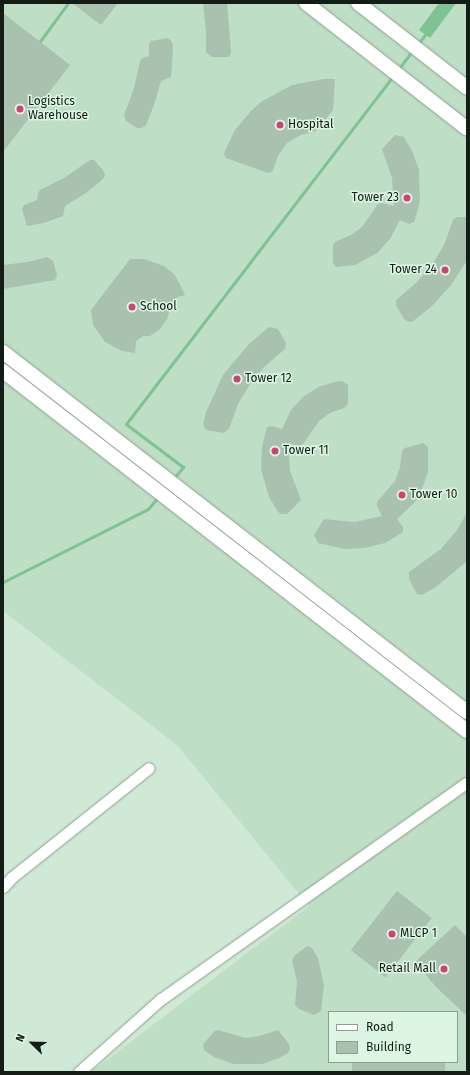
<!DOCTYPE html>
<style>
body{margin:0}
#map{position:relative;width:470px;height:1075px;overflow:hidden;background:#d0e9d6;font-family:"Fira Sans",sans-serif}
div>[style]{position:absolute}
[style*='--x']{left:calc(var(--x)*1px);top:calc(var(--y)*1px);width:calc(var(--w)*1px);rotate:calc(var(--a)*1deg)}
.built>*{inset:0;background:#bedec6}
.water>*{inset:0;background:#7fc394}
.stream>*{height:3px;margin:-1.5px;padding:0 1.5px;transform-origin:1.5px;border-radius:1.5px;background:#7fc394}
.building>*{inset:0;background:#a9c1af;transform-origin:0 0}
.roads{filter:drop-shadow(0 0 1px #8ba291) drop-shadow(0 0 1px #8ba291)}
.minor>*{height:11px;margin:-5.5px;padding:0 5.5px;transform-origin:5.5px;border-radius:5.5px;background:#fff}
.tertiary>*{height:14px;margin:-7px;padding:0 7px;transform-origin:7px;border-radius:7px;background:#fff}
.dots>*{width:11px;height:11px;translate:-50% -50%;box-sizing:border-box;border:2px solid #ddf6e3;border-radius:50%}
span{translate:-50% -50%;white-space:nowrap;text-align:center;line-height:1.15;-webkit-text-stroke:3px #ddf6e3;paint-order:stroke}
.poi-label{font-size:12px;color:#131c15}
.left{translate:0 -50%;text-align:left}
.right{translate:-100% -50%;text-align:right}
.frame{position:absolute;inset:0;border:4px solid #131c15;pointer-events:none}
.legend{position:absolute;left:328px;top:1011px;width:130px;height:52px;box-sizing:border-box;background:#ddf6e3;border:1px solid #8c9f91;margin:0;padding:5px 7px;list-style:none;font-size:12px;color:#131c15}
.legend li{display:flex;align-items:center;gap:8px;height:20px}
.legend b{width:20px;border:1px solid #8c9f91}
.north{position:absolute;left:12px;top:1023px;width:40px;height:40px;-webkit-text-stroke:3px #ddf6e3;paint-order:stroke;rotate:293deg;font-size:11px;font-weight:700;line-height:16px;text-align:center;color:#131c15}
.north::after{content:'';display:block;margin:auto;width:14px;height:18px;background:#131c15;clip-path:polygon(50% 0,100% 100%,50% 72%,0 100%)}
</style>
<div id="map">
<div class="built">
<div style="clip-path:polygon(evenodd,3px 3px,467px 3px,467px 1072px,91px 1072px,309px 906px,177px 745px,3px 611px,3px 3px,329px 1012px,457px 1012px,457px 1062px,329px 1062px,329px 1012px)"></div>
</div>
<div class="water">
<div style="clip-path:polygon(439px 3px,456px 3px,430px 38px,419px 30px)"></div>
</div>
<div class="stream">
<div style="--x:38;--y:44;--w:51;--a:-53.8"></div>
<div style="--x:418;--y:44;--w:15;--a:-53"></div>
<div style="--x:397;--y:71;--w:26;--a:-53"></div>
<div style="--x:173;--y:479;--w:16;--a:-50"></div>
<div style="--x:183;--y:467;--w:71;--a:-143"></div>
<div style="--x:126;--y:424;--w:437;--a:-52.5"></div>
<div style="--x:3;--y:582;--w:162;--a:-26.7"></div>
<div style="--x:148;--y:509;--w:16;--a:-50"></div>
</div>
<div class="building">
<div style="clip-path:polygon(72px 3px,118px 3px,101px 25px)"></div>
<div style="clip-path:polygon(203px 3px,227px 3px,230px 38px,231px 54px,228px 57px,212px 57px,206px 52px,206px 32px)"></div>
<div style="clip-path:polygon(3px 13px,70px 65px,3px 152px)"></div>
<div style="clip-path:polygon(168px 38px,172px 42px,173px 49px,171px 77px,161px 81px,154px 105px,146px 125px,142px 128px,137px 128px,126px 121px,124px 115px,134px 88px,140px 61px,142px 58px,149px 56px,149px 44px,151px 41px)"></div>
<div style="clip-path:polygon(324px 79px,335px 79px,333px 110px,316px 131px,301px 135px,287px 143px,278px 156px,272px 172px,268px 173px,226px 158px,224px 153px,235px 130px,251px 111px,261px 102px,292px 85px)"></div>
<div style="clip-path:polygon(395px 135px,404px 137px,413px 153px,419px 170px,420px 202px,414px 222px,409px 224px,400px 220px,390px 239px,377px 253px,355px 265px,336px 267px,333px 263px,333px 245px,335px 242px,351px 235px,362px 227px,378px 204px,382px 203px,394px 206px,392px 178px,382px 149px)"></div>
<div style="clip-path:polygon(90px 160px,94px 160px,103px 170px,105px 175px,103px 179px,86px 193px,65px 206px,63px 216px,44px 223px,27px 226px,22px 209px,24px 205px,37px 200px,38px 193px,40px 190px,64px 178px)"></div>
<div style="clip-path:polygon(457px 217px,467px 217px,466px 262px,451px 285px,433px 305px,412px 322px,407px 321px,404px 319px,396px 305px,396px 300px,417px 282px,432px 265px,444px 245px,453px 220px)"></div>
<div style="clip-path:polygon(47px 257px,53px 261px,57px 275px,55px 280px,3px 289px,3px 265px,28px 262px)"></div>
<div style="clip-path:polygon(130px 259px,144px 259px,164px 266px,175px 275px,185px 295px,178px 297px,172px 302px,167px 319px,160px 329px,150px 336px,143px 336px,136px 341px,135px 353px,122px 351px,105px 342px,93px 325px,91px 310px)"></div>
<div style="clip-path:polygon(269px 327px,278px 329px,286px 343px,285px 349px,265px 366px,250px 384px,238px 404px,229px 429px,223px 433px,206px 430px,203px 425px,206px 412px,223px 375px,249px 344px)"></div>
<div style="clip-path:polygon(334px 382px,342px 381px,348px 385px,348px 404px,344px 408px,330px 413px,319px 421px,303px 444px,299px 446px,288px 443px,290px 471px,301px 500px,287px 514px,281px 514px,278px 512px,269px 497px,261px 469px,262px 447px,267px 427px,272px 426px,282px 429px,291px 410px,304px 396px,319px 387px)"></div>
<div style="clip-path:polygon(423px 443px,428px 447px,428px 472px,419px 497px,413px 504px,397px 519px,403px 527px,403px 532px,385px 543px,364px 548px,345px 549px,318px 543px,314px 535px,324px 519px,355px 522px,382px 516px,377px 506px,377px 502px,395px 481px,400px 467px,402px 451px,405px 448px)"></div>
<div style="clip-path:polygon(467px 513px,467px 561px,436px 587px,422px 595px,417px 594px,409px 579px,409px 572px,441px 549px,457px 530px)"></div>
<div style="left:397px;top:891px;width:44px;height:75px;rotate:38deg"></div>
<div style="clip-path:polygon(455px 925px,467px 937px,467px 1016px,436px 987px,415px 962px)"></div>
<div style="clip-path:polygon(307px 946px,312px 948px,318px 958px,324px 985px,321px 1011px,314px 1015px,299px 1009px,295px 1005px,297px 981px,292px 961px,294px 956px)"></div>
<div style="clip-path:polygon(218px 1030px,245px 1038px,259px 1036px,278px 1030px,289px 1044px,290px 1049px,288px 1053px,279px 1058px,262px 1064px,233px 1064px,214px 1057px,204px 1050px,203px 1044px,215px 1031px)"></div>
<div style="left:352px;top:1062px;width:93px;height:16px"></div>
</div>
<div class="roads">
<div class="minor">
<div style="--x:3;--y:887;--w:12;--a:-48"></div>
<div style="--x:11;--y:878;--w:176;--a:-38.6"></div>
<div style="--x:79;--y:1072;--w:110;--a:-41.7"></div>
<div style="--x:161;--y:999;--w:375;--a:-35.3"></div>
</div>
<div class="tertiary">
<div style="--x:306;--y:3;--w:204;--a:38"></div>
<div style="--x:358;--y:3;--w:138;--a:37.9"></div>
<div style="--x:3;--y:352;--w:587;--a:37.81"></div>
<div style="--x:3;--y:371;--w:587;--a:37.81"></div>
</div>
</div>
<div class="dots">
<div style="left:20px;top:109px;background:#cf4273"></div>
<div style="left:280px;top:125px;background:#cf4273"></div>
<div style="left:407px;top:198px;background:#cf4273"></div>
<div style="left:445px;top:270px;background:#cf4273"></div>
<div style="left:132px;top:307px;background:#cf4273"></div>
<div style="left:237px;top:379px;background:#cf4273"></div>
<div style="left:275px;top:451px;background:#cf4273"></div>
<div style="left:402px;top:495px;background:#cf4273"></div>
<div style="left:392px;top:934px;background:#cf4273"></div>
<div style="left:444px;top:969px;background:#cf4273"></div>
</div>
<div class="poi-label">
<span class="left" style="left:28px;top:109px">Logistics<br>Warehouse</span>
<span class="left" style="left:288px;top:125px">Hospital</span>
<span class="right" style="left:399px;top:198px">Tower 23</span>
<span class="right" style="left:437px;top:270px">Tower 24</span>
<span class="left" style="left:140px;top:307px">School</span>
<span class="left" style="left:245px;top:379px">Tower 12</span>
<span class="left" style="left:283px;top:451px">Tower 11</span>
<span class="left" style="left:410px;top:495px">Tower 10</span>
<span class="left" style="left:400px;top:934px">MLCP 1</span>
<span class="right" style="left:436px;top:969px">Retail Mall</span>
</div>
<div class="frame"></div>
<ul class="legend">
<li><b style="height:5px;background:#fff"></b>Road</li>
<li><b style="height:11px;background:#a9c1af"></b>Building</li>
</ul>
<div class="north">N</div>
</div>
